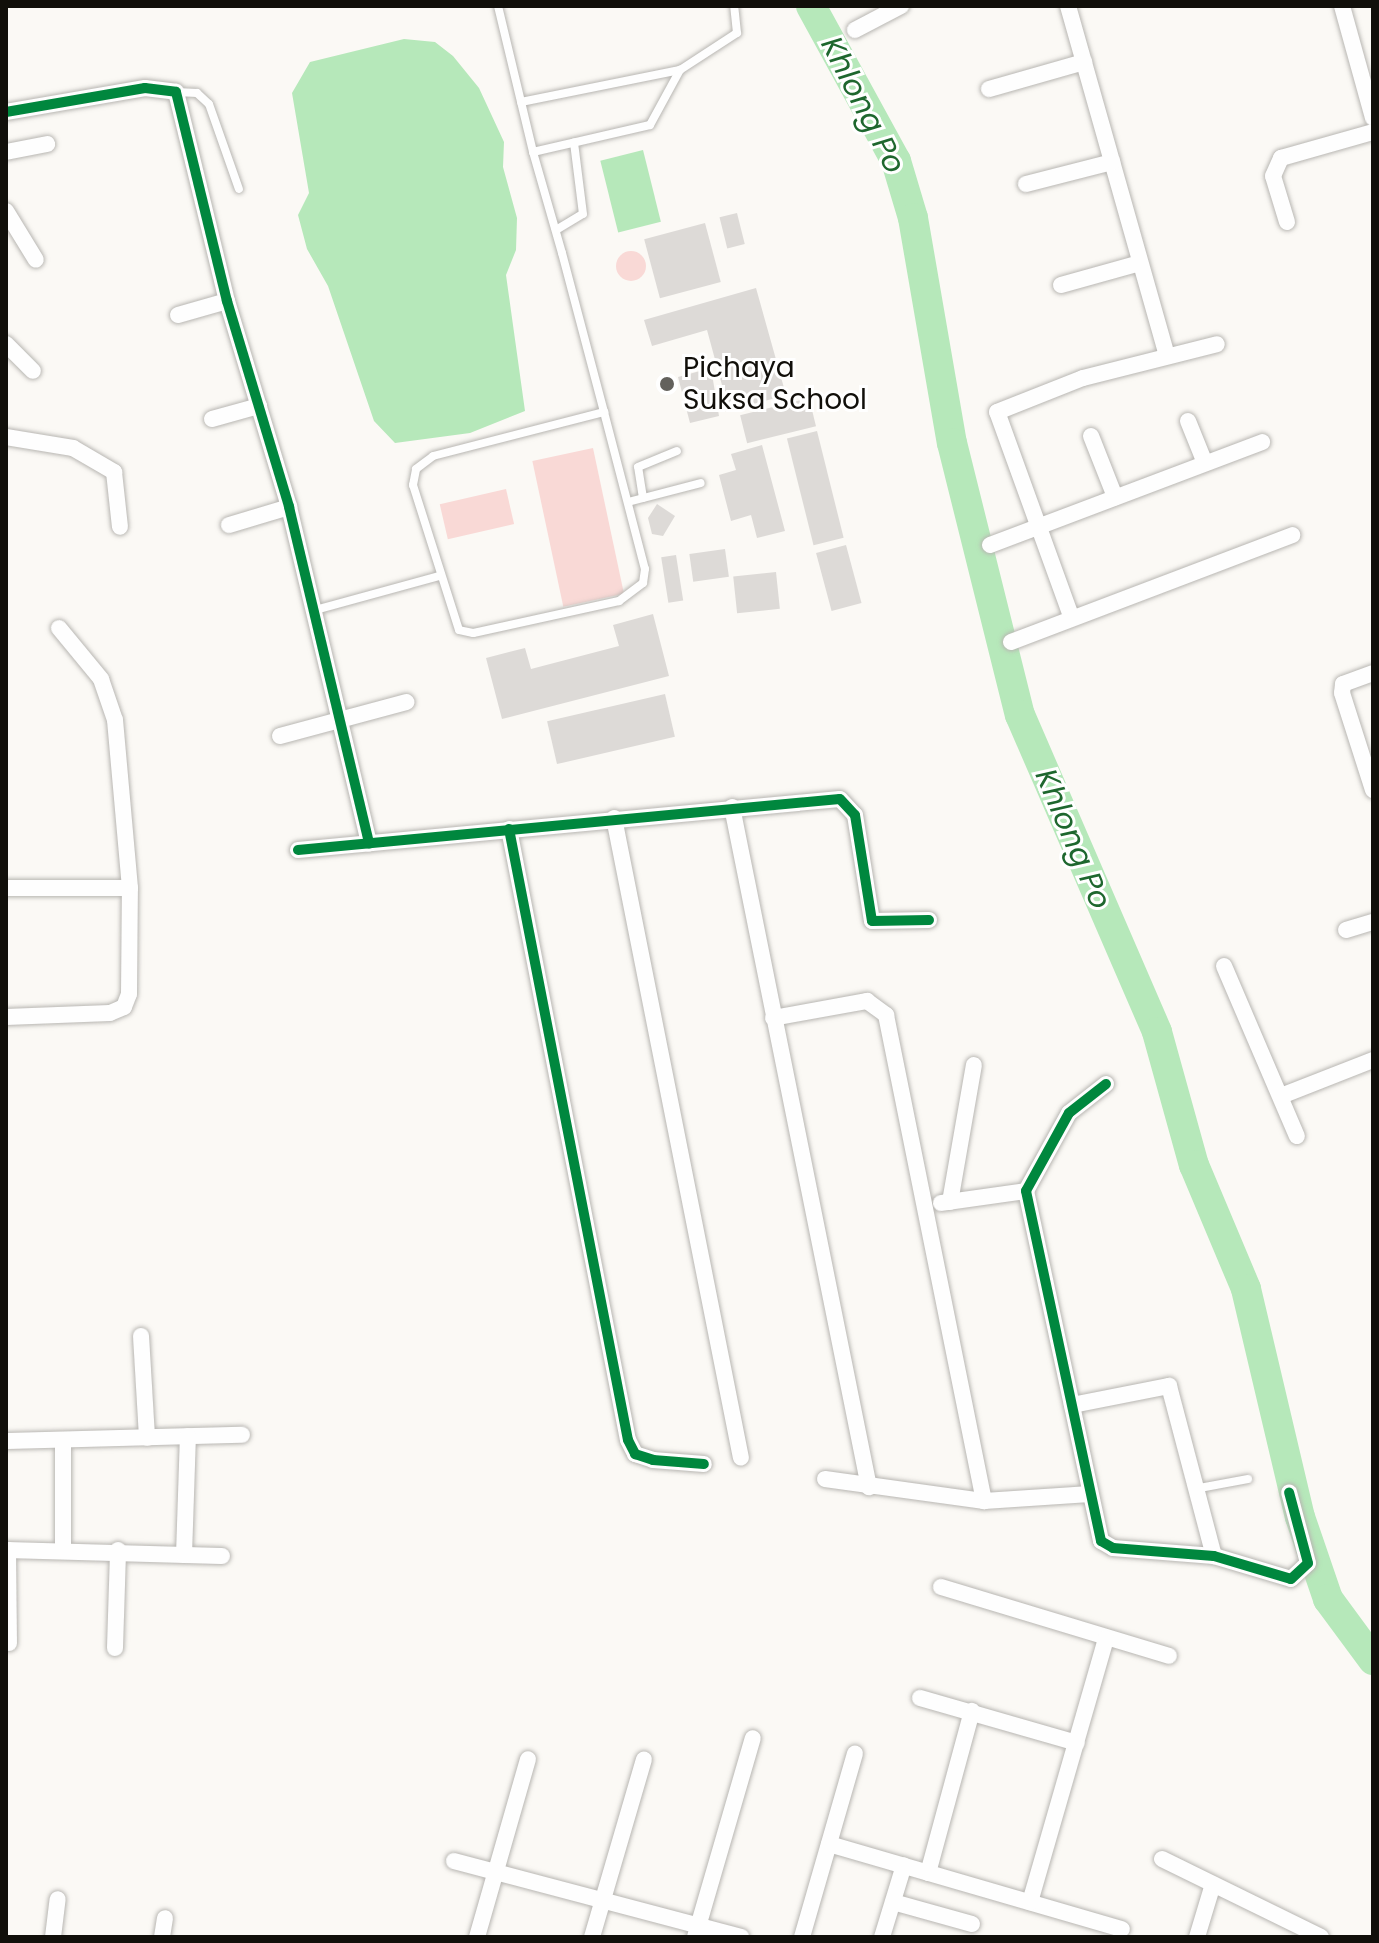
<!DOCTYPE html>
<style>
body{margin:0}
#map{position:relative;width:1379px;height:1943px;overflow:hidden;background:#fbf9f5;font-family:Poppins,sans-serif}
div>[style]{position:absolute}
[style*='--x']{left:calc(var(--x)*1px);top:calc(var(--y)*1px);width:calc(var(--w)*1px);rotate:calc(var(--a)*1deg)}
.green>*{inset:0;background:#f9d9d6;transform-origin:0 0}
.round{border-radius:50%}
.water>*{inset:0;background:#b6e8ba;transform-origin:0 0}
.river>*{height:30px;margin:-15px;padding:0 15px;transform-origin:15px;border-radius:15px;background:#b6e8ba}
.building>*{inset:0;background:#dddad7;transform-origin:0 0}
.roads{filter:drop-shadow(0 0 2px #b8b6b2) drop-shadow(0 0 2px #b8b6b2)}
.service>*{height:8px;margin:-4px;padding:0 4px;transform-origin:4px;border-radius:4px;background:#fefefe}
.minor>*{height:16px;margin:-8px;padding:0 8px;transform-origin:8px;border-radius:8px;background:#fefefe}
.cycleway>*{height:10px;margin:-5px;padding:0 5px;transform-origin:5px;border-radius:5px;background:#00873e}
.dots>*{width:22px;height:22px;translate:-50% -50%;box-sizing:border-box;border:4px solid #fff;border-radius:50%}
span{translate:-50% -50%;white-space:nowrap;text-align:center;line-height:1.15;-webkit-text-stroke:6px #fff;paint-order:stroke}
.poi-label{font-size:28px;color:#110f0a}
.left{translate:0 -50%;text-align:left}
.water-label{font-size:30px;color:#1e672e;font-style:italic}
.frame{position:absolute;inset:0;border:8px solid #110f0a;pointer-events:none}
</style>
<div id="map">
<div class="green">
<div class="round" style="left:616px;top:251px;width:30px;height:30px"></div>
<div style="left:593px;top:448px;width:149px;height:62px;rotate:78deg"></div>
<div style="left:506px;top:489px;width:36px;height:68px;rotate:77deg"></div>
</div>
<div class="water">
<div style="clip-path:polygon(404px 39px,435px 42px,453px 56px,479px 88px,504px 142px,503px 167px,517px 218px,516px 250px,506px 275px,525px 411px,470px 433px,395px 443px,374px 421px,328px 286px,307px 249px,298px 215px,309px 193px,292px 93px,310px 62px)"></div>
<div style="left:643px;top:150px;width:74px;height:44px;rotate:76deg"></div>
</div>
<div class="river">
<div style="--x:811;--y:6;--w:177;--a:61.3"></div>
<div style="--x:896;--y:161;--w:59;--a:73.4"></div>
<div style="--x:913;--y:218;--w:228;--a:80.2"></div>
<div style="--x:952;--y:443;--w:280;--a:76"></div>
<div style="--x:1020;--y:715;--w:345;--a:66.6"></div>
<div style="--x:1157;--y:1032;--w:138;--a:74.5"></div>
<div style="--x:1194;--y:1165;--w:134;--a:67.2"></div>
<div style="--x:1246;--y:1289;--w:234;--a:76.7"></div>
<div style="--x:1300;--y:1517;--w:87;--a:71.1"></div>
<div style="--x:1328;--y:1599;--w:76;--a:53.6"></div>
</div>
<div class="building">
<div style="left:737px;top:213px;width:32px;height:18px;rotate:76deg"></div>
<div style="left:705px;top:223px;width:61px;height:63px;rotate:75deg"></div>
<div style="clip-path:polygon(756px 288px,786px 395px,729px 411px,707px 330px,652px 346px,644px 320px)"></div>
<div style="clip-path:polygon(711px 368px,719px 416px,690px 423px,678px 377px)"></div>
<div style="left:809px;top:398px;width:29px;height:71px;rotate:76deg"></div>
<div style="left:817px;top:431px;width:110px;height:31px;rotate:76deg"></div>
<div style="clip-path:polygon(762px 445px,785px 531px,757px 538px,751px 515px,731px 521px,719px 475px,736px 470px,731px 454px)"></div>
<div style="clip-path:polygon(657px 504px,675px 516px,663px 536px,652px 534px,648px 518px)"></div>
<div style="left:846px;top:545px;width:60px;height:31px;rotate:75deg"></div>
<div style="left:725px;top:549px;width:28px;height:36px;rotate:82deg"></div>
<div style="left:676px;top:555px;width:46px;height:15px;rotate:81deg"></div>
<div style="left:776px;top:572px;width:37px;height:43px;rotate:84deg"></div>
<div style="clip-path:polygon(653px 614px,669px 676px,502px 719px,486px 658px,525px 648px,531px 669px,619px 646px,613px 625px)"></div>
<div style="left:665px;top:694px;width:44px;height:121px;rotate:77deg"></div>
</div>
<div class="roads">
<div class="service">
<div style="--x:498;--y:6;--w:150;--a:76.5"></div>
<div style="--x:533;--y:152;--w:105;--a:74"></div>
<div style="--x:562;--y:253;--w:164;--a:75.2"></div>
<div style="--x:604;--y:412;--w:162;--a:75.4"></div>
<div style="--x:645;--y:569;--w:14;--a:98"></div>
<div style="--x:643;--y:583;--w:30;--a:143"></div>
<div style="--x:619;--y:601;--w:149;--a:167.6"></div>
<div style="--x:473;--y:633;--w:14;--a:-168"></div>
<div style="--x:459;--y:630;--w:152;--a:-107.6"></div>
<div style="--x:413;--y:485;--w:16;--a:-79"></div>
<div style="--x:416;--y:469;--w:21;--a:-37"></div>
<div style="--x:433;--y:456;--w:177;--a:-14.4"></div>
<div style="--x:177;--y:92;--w:20;--a:3"></div>
<div style="--x:197;--y:93;--w:16;--a:43"></div>
<div style="--x:209;--y:104;--w:90;--a:70.6"></div>
<div style="--x:521;--y:102;--w:162;--a:-11.4"></div>
<div style="--x:533;--y:152;--w:120;--a:-13"></div>
<div style="--x:650;--y:125;--w:63;--a:-61.4"></div>
<div style="--x:680;--y:70;--w:68;--a:-33"></div>
<div style="--x:737;--y:33;--w:27;--a:-96"></div>
<div style="--x:556;--y:230;--w:31;--a:-31"></div>
<div style="--x:583;--y:214;--w:72;--a:-97.2"></div>
<div style="--x:643;--y:498;--w:31;--a:-99"></div>
<div style="--x:638;--y:467;--w:42;--a:-22.3"></div>
<div style="--x:628;--y:502;--w:75;--a:-14.6"></div>
<div style="--x:315;--y:610;--w:129;--a:-15.3"></div>
<div style="--x:1194;--y:1489;--w:55;--a:-10.5"></div>
</div>
<div class="minor">
<div style="--x:1068;--y:6;--w:363;--a:74.2"></div>
<div style="--x:1342;--y:6;--w:116;--a:74.5"></div>
<div style="--x:855;--y:30;--w:52;--a:-27.6"></div>
<div style="--x:989;--y:89;--w:99;--a:-15.9"></div>
<div style="--x:6;--y:112;--w:141;--a:-9.8"></div>
<div style="--x:145;--y:88;--w:31;--a:7"></div>
<div style="--x:176;--y:92;--w:215;--a:76.3"></div>
<div style="--x:227;--y:301;--w:215;--a:73.2"></div>
<div style="--x:289;--y:507;--w:346;--a:76.6"></div>
<div style="--x:6;--y:152;--w:42;--a:-11"></div>
<div style="--x:1026;--y:184;--w:89;--a:-14.3"></div>
<div style="--x:6;--y:211;--w:57;--a:58.5"></div>
<div style="--x:1287;--y:222;--w:48;--a:-106.9"></div>
<div style="--x:1273;--y:176;--w:20;--a:-66"></div>
<div style="--x:1281;--y:158;--w:96;--a:-15.8"></div>
<div style="--x:1061;--y:285;--w:82;--a:-15.6"></div>
<div style="--x:178;--y:315;--w:51;--a:-15.9"></div>
<div style="--x:6;--y:344;--w:38;--a:45"></div>
<div style="--x:212;--y:419;--w:49;--a:-15.5"></div>
<div style="--x:1188;--y:421;--w:45;--a:68"></div>
<div style="--x:1091;--y:436;--w:66;--a:68.5"></div>
<div style="--x:6;--y:437;--w:68;--a:9.3"></div>
<div style="--x:73;--y:448;--w:48;--a:30.3"></div>
<div style="--x:114;--y:472;--w:55;--a:83.8"></div>
<div style="--x:229;--y:525;--w:63;--a:-16.7"></div>
<div style="--x:990;--y:545;--w:291;--a:-20.7"></div>
<div style="--x:1071;--y:616;--w:217;--a:-109.9"></div>
<div style="--x:997;--y:412;--w:92;--a:-21.6"></div>
<div style="--x:1083;--y:378;--w:138;--a:-14.2"></div>
<div style="--x:1011;--y:642;--w:301;--a:-20.8"></div>
<div style="--x:1373;--y:673;--w:32;--a:160"></div>
<div style="--x:1343;--y:684;--w:9;--a:96"></div>
<div style="--x:1342;--y:693;--w:102;--a:72.3"></div>
<div style="--x:280;--y:736;--w:131;--a:-15"></div>
<div style="--x:732;--y:807;--w:694;--a:78.61"></div>
<div style="--x:614;--y:818;--w:652;--a:78.78"></div>
<div style="--x:509;--y:829;--w:622;--a:78.98"></div>
<div style="--x:628;--y:1440;--w:16;--a:63"></div>
<div style="--x:635;--y:1454;--w:19;--a:18"></div>
<div style="--x:653;--y:1460;--w:51;--a:4.5"></div>
<div style="--x:298;--y:850;--w:544;--a:-5.38"></div>
<div style="--x:840;--y:799;--w:22;--a:47"></div>
<div style="--x:855;--y:815;--w:107;--a:80.9"></div>
<div style="--x:872;--y:921;--w:57;--a:-1"></div>
<div style="--x:6;--y:888;--w:124;--a:0"></div>
<div style="--x:1346;--y:930;--w:28;--a:-17"></div>
<div style="--x:1224;--y:966;--w:185;--a:66.8"></div>
<div style="--x:6;--y:1017;--w:104;--a:-2.2"></div>
<div style="--x:110;--y:1013;--w:15;--a:-23"></div>
<div style="--x:124;--y:1007;--w:14;--a:-69"></div>
<div style="--x:129;--y:994;--w:106;--a:-89.5"></div>
<div style="--x:130;--y:888;--w:169;--a:-95.1"></div>
<div style="--x:115;--y:720;--w:43;--a:-108.9"></div>
<div style="--x:101;--y:679;--w:66;--a:-129.5"></div>
<div style="--x:773;--y:1018;--w:96;--a:-10.3"></div>
<div style="--x:867;--y:1001;--w:24;--a:36"></div>
<div style="--x:886;--y:1015;--w:496;--a:78.6"></div>
<div style="--x:1106;--y:1084;--w:47;--a:141.9"></div>
<div style="--x:1069;--y:1113;--w:89;--a:118.9"></div>
<div style="--x:1026;--y:1191;--w:358;--a:77.9"></div>
<div style="--x:1101;--y:1541;--w:14;--a:30"></div>
<div style="--x:1113;--y:1548;--w:101;--a:4.5"></div>
<div style="--x:1214;--y:1556;--w:80;--a:16.6"></div>
<div style="--x:1291;--y:1579;--w:23;--a:-43"></div>
<div style="--x:1308;--y:1563;--w:73;--a:-105"></div>
<div style="--x:1281;--y:1096;--w:99;--a:-21.4"></div>
<div style="--x:950;--y:1202;--w:139;--a:-80.1"></div>
<div style="--x:941;--y:1203;--w:86;--a:-8"></div>
<div style="--x:141;--y:1336;--w:102;--a:86.6"></div>
<div style="--x:1072;--y:1405;--w:99;--a:-11.1"></div>
<div style="--x:1169;--y:1386;--w:176;--a:75.2"></div>
<div style="--x:6;--y:1441;--w:236;--a:-1.5"></div>
<div style="--x:825;--y:1479;--w:161;--a:7.9"></div>
<div style="--x:984;--y:1501;--w:106;--a:-3.8"></div>
<div style="--x:6;--y:1550;--w:216;--a:1.6"></div>
<div style="--x:8;--y:1550;--w:93;--a:89.4"></div>
<div style="--x:63;--y:1550;--w:110;--a:-90"></div>
<div style="--x:184;--y:1555;--w:119;--a:-88.1"></div>
<div style="--x:941;--y:1587;--w:238;--a:16.8"></div>
<div style="--x:115;--y:1648;--w:98;--a:-88.2"></div>
<div style="--x:920;--y:1698;--w:163;--a:16"></div>
<div style="--x:829;--y:1844;--w:305;--a:16.2"></div>
<div style="--x:1162;--y:1859;--w:177;--a:26.1"></div>
<div style="--x:454;--y:1861;--w:297;--a:14.8"></div>
<div style="--x:928;--y:1873;--w:168;--a:-74.8"></div>
<div style="--x:893;--y:1902;--w:82;--a:15.6"></div>
<div style="--x:1030;--y:1902;--w:274;--a:-73.9"></div>
<div style="--x:53;--y:1937;--w:38;--a:-83"></div>
<div style="--x:162;--y:1937;--w:19;--a:-81"></div>
<div style="--x:477;--y:1937;--w:185;--a:-74"></div>
<div style="--x:592;--y:1937;--w:185;--a:-73.7"></div>
<div style="--x:695;--y:1937;--w:207;--a:-73.8"></div>
<div style="--x:802;--y:1937;--w:191;--a:-73.9"></div>
<div style="--x:882;--y:1937;--w:75;--a:-73"></div>
<div style="--x:1197;--y:1937;--w:55;--a:-73.2"></div>
</div>
</div>
<div class="cycleway">
<div style="--x:6;--y:112;--w:141;--a:-9.8"></div>
<div style="--x:145;--y:88;--w:31;--a:7"></div>
<div style="--x:176;--y:92;--w:215;--a:76.3"></div>
<div style="--x:227;--y:301;--w:215;--a:73.2"></div>
<div style="--x:289;--y:507;--w:346;--a:76.6"></div>
<div style="--x:509;--y:829;--w:622;--a:78.98"></div>
<div style="--x:628;--y:1440;--w:16;--a:63"></div>
<div style="--x:635;--y:1454;--w:19;--a:18"></div>
<div style="--x:653;--y:1460;--w:51;--a:4.5"></div>
<div style="--x:298;--y:850;--w:544;--a:-5.38"></div>
<div style="--x:840;--y:799;--w:22;--a:47"></div>
<div style="--x:855;--y:815;--w:107;--a:80.9"></div>
<div style="--x:872;--y:921;--w:57;--a:-1"></div>
<div style="--x:1106;--y:1084;--w:47;--a:141.9"></div>
<div style="--x:1069;--y:1113;--w:89;--a:118.9"></div>
<div style="--x:1026;--y:1191;--w:358;--a:77.9"></div>
<div style="--x:1101;--y:1541;--w:14;--a:30"></div>
<div style="--x:1113;--y:1548;--w:101;--a:4.5"></div>
<div style="--x:1214;--y:1556;--w:80;--a:16.6"></div>
<div style="--x:1291;--y:1579;--w:23;--a:-43"></div>
<div style="--x:1308;--y:1563;--w:73;--a:-105"></div>
</div>
<div class="dots">
<div style="left:667px;top:384px;background:#63615c"></div>
</div>
<div class="poi-label">
<span class="left" style="left:683px;top:384px">Pichaya<br>Suksa School</span>
</div>
<div class="water-label">
<span style="left:863px;top:105px;rotate:63deg">Khlong Po</span>
<span style="left:1073px;top:839px;rotate:67deg">Khlong Po</span>
</div>
<div class="frame"></div>
</div>
